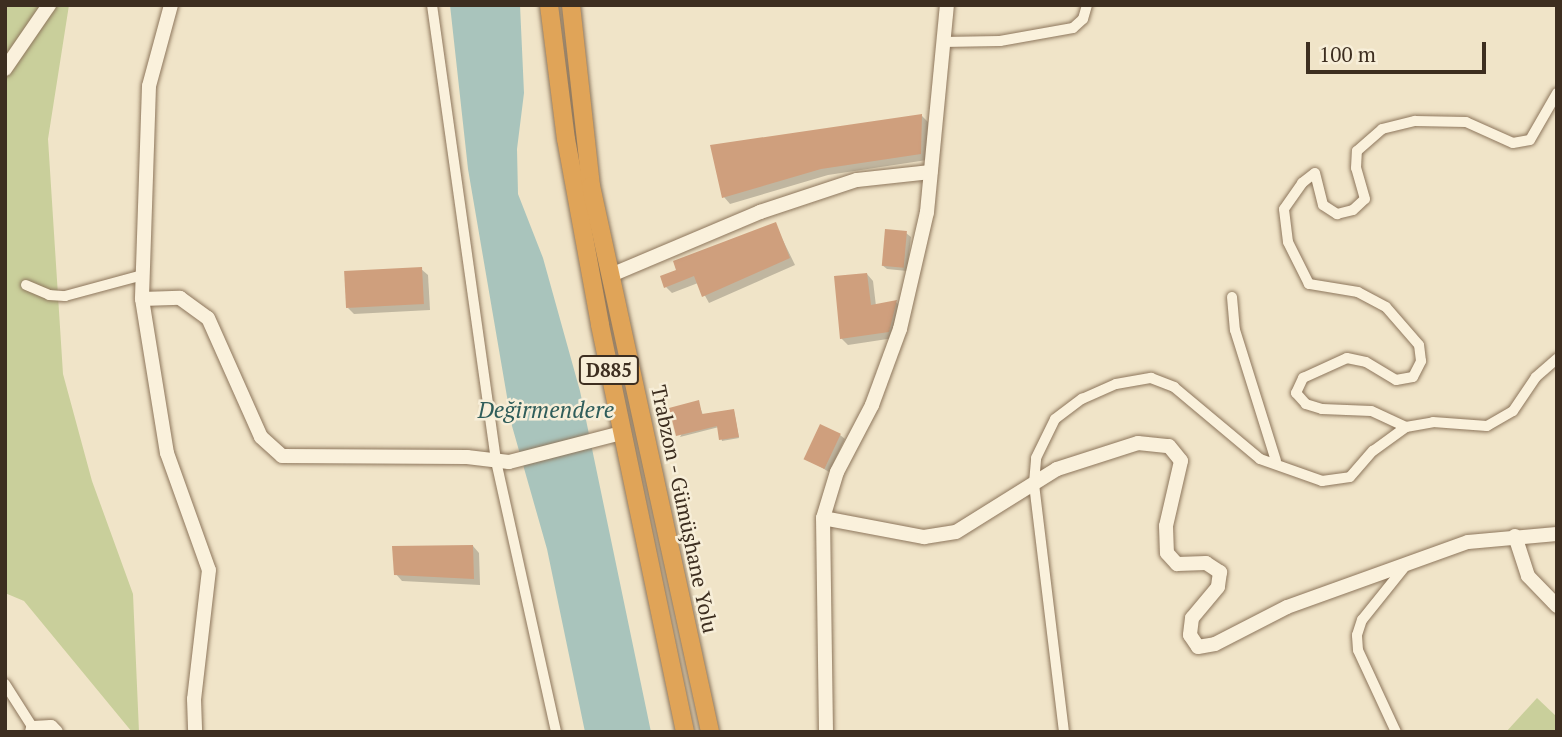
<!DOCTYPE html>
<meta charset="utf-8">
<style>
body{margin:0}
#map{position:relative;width:1562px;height:737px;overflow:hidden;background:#f0e4c8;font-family:"PT Serif",serif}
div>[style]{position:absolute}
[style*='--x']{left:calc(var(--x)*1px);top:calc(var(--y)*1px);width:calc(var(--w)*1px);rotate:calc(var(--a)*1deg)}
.green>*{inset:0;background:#c9cf9b}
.water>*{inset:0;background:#a9c4bc}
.shadow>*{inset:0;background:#0003}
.building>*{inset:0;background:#cf9f7d;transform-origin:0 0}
.roads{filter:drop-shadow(0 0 2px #8d765c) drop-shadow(0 0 2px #8d765c)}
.street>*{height:10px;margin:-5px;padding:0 5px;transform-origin:5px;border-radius:5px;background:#faf1dc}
.secondary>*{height:14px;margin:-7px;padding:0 7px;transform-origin:7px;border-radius:7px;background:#faf1dc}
.highway>*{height:18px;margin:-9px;padding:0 9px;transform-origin:9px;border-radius:9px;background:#e0a458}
span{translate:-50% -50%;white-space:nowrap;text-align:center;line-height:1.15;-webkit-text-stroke:5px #f7eed8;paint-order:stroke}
.shield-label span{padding:2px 5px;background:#f7eed8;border:2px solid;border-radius:5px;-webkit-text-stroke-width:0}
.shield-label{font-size:19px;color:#3d2e20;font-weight:700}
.street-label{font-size:21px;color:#3d2e20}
.water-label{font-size:23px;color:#2f5d5a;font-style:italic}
.frame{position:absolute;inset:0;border:7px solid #3d2e20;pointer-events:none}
.scale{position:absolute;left:1306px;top:42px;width:180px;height:32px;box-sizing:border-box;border:4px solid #3d2e20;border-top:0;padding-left:9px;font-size:21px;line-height:24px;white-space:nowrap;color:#3d2e20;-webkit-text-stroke:5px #f7eed8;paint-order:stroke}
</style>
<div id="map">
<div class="green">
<div style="clip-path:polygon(5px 5px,69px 5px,48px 139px,63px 374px,92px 481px,133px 594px,139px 732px,132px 732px,24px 601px,5px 593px)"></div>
<div style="clip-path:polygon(1537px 698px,1557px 717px,1557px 732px,1506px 732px)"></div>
</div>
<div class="water">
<div style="clip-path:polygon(450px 5px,520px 5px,524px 93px,517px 149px,518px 194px,543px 258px,580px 391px,651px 732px,585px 732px,547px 549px,512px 426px,468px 169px)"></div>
</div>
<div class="shadow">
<div style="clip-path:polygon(922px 116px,928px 122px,927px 160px,828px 175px,730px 204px,724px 197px)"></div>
<div style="clip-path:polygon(775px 224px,795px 265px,709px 303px,698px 283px,672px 293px,666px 287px)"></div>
<div style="clip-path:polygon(906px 233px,911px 237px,907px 271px,887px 269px,882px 265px)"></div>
<div style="clip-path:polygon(421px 269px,428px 275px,430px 310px,354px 314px,348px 308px)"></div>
<div style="clip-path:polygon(867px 274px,873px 281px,876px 306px,896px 302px,902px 308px,894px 338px,848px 345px,841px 338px)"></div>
<div style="clip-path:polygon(698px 402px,703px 415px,734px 411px,739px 438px,722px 441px,719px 427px,680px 437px)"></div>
<div style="clip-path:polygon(840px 435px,845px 439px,829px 472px,806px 458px)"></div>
<div style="clip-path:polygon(473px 546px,479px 553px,480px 585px,402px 581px,396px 574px)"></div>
</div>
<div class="building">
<div style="clip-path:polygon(922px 114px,921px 154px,821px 169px,722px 198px,710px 145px)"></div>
<div style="clip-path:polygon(776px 222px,790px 258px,702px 297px,694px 276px,664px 288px,660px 276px,676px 270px,673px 261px)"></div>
<div style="left:885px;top:229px;width:22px;height:37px;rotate:5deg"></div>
<div style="left:422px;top:267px;width:37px;height:78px;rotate:87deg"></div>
<div style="clip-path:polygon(867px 273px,871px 305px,897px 300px,889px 332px,840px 339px,834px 276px)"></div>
<div style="clip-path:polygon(699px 400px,702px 414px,734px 409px,739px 437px,719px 440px,717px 426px,676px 436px,669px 408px)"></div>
<div style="left:820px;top:424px;width:23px;height:39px;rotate:25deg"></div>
<div style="clip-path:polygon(473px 545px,474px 579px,394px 575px,392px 546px)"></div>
</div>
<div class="roads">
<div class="street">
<div style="--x:432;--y:5;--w:460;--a:82"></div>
<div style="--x:496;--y:461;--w:278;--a:77.5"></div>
<div style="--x:943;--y:42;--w:57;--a:-1"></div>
<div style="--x:1000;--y:41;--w:74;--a:-10.1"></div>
<div style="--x:1073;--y:28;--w:13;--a:-42"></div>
<div style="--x:1083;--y:19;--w:15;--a:-74"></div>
<div style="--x:26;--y:285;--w:25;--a:23"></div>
<div style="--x:49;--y:295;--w:16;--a:4"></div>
<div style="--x:65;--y:296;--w:81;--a:-15.1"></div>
<div style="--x:1232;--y:297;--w:33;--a:85"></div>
<div style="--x:1235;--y:330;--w:137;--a:72.6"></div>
<div style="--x:1406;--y:427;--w:38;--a:-155"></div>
<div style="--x:1371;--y:411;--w:49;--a:-177.7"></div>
<div style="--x:1322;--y:409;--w:17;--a:-163"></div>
<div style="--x:1306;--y:404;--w:15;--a:-132"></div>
<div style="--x:1296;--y:393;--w:17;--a:-65"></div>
<div style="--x:1303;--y:378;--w:48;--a:-24.4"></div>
<div style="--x:1347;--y:358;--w:19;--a:12"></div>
<div style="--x:1366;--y:362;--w:35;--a:31"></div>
<div style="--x:1396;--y:380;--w:17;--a:-10"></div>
<div style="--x:1413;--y:377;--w:18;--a:-63"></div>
<div style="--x:1421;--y:361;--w:16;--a:-97"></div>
<div style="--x:1419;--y:345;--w:50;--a:-131"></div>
<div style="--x:1386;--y:307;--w:32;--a:-152"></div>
<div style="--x:1358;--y:292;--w:50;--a:-170.7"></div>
<div style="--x:1309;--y:284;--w:47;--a:-116.6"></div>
<div style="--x:1288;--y:242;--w:33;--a:-97"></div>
<div style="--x:1284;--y:209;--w:32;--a:-55"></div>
<div style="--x:1302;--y:183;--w:16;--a:-38"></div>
<div style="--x:1315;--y:173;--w:33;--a:76"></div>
<div style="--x:1323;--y:205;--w:17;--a:33"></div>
<div style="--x:1337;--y:214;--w:16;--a:-14"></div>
<div style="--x:1353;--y:210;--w:16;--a:-43"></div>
<div style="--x:1365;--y:199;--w:32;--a:-106"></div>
<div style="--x:1356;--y:168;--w:17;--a:-87"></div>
<div style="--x:1357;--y:151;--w:33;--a:-41"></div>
<div style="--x:1382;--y:129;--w:34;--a:-14"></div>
<div style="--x:1415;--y:121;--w:51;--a:1.1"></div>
<div style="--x:1466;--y:122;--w:51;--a:24.1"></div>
<div style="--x:1513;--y:143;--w:17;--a:-10"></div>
<div style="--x:1530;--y:140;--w:54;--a:-60.1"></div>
<div style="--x:5;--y:684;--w:52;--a:57.5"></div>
<div style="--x:1064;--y:732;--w:251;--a:-96.9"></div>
<div style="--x:1034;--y:483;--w:25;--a:-85"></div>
<div style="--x:1036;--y:458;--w:43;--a:-64"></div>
<div style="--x:1055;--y:419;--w:34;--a:-37"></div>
<div style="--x:1082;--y:399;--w:37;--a:-24"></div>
<div style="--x:1116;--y:384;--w:36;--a:-10"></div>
<div style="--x:1151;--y:378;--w:25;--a:21"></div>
<div style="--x:1174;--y:387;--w:112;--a:39.9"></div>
<div style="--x:1260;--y:459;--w:66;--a:19.5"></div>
<div style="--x:1322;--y:481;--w:28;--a:-8"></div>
<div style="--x:1350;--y:477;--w:35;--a:-49"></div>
<div style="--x:1373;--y:451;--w:41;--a:-36"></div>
<div style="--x:1406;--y:427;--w:27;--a:-10"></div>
<div style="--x:1433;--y:422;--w:54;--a:4.2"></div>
<div style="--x:1487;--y:426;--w:30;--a:-30"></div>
<div style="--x:1513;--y:411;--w:41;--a:-55.9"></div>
<div style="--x:1536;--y:377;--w:28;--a:-41"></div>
<div style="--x:1396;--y:732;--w:90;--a:-114.9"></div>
<div style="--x:1358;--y:650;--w:15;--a:-94"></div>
<div style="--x:1357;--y:635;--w:16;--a:-72"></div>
<div style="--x:1362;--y:620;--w:72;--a:-51.2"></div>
</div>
<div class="secondary">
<div style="--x:171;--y:5;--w:84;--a:105.2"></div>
<div style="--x:149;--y:86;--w:213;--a:91.9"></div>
<div style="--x:142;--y:299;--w:156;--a:80.8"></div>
<div style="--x:167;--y:453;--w:124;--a:70.3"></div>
<div style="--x:209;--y:570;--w:130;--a:96.6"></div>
<div style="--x:194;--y:699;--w:33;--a:88"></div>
<div style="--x:5;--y:69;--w:78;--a:-55.5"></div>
<div style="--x:611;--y:275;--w:162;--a:-22.9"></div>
<div style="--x:760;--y:212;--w:102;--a:-18.3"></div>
<div style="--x:857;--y:180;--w:74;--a:-6.2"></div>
<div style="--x:142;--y:299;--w:38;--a:-2"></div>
<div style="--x:180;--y:298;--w:34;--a:36"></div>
<div style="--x:208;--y:318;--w:130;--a:66"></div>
<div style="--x:261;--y:437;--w:28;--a:42"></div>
<div style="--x:282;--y:456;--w:185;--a:0.3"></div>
<div style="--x:467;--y:457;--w:42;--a:6.8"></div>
<div style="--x:509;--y:462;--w:116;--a:-14.5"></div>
<div style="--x:823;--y:518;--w:103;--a:10.7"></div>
<div style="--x:924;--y:537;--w:32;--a:-9"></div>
<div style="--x:956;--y:532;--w:119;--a:-32"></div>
<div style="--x:1057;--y:469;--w:85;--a:-17.8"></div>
<div style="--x:1138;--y:443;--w:31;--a:6"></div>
<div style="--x:1169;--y:446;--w:19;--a:51"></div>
<div style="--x:1181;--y:461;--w:67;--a:103"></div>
<div style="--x:1166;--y:526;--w:27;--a:88"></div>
<div style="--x:1167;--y:553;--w:15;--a:48"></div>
<div style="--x:1177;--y:564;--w:29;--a:-2"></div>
<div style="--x:1206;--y:563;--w:17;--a:33"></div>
<div style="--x:1220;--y:572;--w:15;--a:98"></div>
<div style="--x:1218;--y:587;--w:40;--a:130"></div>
<div style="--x:1192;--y:618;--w:17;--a:97"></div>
<div style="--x:1190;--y:635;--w:14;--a:56"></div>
<div style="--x:1198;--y:647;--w:17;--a:-10"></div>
<div style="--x:1215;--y:644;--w:81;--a:-27.2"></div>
<div style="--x:1287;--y:607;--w:192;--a:-19.8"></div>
<div style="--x:1468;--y:542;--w:89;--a:-5.1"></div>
<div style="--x:1515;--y:536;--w:42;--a:72"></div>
<div style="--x:1528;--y:576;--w:42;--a:46"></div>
<div style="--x:32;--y:732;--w:4;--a:-76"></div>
<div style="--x:33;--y:728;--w:18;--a:-3"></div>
<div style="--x:51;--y:727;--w:7;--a:45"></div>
<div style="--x:826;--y:732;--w:214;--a:-90.8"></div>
<div style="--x:823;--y:518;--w:48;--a:-73.1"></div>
<div style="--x:837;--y:472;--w:76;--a:-62.4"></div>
<div style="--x:872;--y:405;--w:81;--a:-69.8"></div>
<div style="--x:900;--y:329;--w:120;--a:-77"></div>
<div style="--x:927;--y:212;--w:208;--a:-84.5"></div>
</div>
<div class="highway">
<div style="--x:549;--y:5;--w:135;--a:82.8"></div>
<div style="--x:566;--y:139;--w:189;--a:79.6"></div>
<div style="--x:600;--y:325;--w:416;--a:78.2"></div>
<div style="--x:571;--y:5;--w:182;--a:83.7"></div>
<div style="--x:591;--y:186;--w:559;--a:77.7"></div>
</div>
</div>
<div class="shield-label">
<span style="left:609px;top:370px">D885</span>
</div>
<div class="street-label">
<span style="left:685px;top:509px;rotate:78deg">Trabzon - Gümüşhane Yolu</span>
</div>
<div class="water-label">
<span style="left:546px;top:410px">Değirmendere</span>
</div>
<div class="frame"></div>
<div class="scale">100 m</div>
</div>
